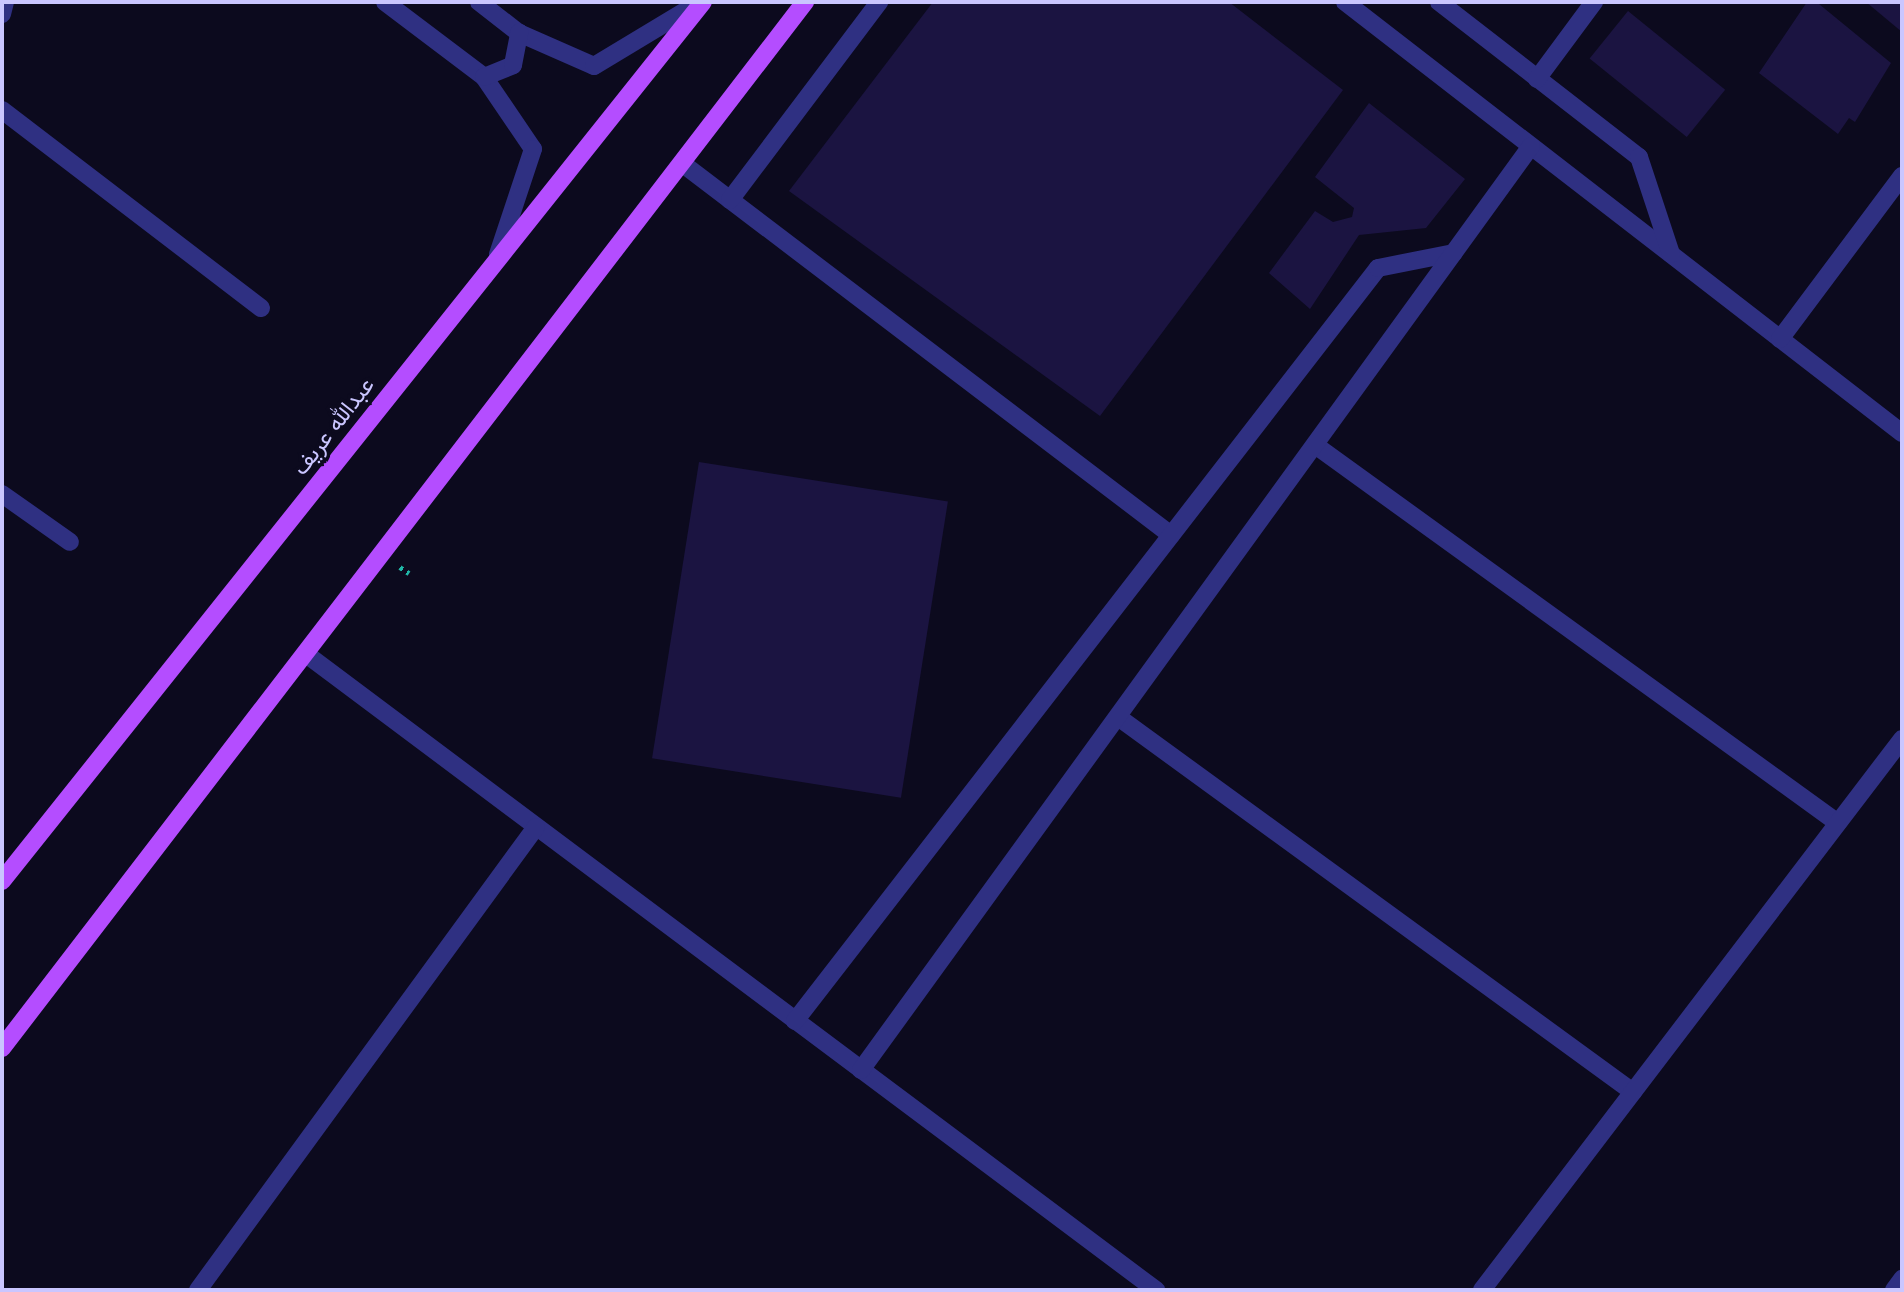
<!DOCTYPE html>
<meta charset="utf-8">
<style>
body{margin:0}
#map{position:relative;width:1904px;height:1292px;overflow:hidden;background:#0c0a1e;font-family:"PT Sans",Vazirmatn,sans-serif}
div>[style]{position:absolute}
[style*='--x']{left:calc(var(--x)*1px);top:calc(var(--y)*1px);width:calc(var(--w)*1px);rotate:calc(var(--a)*1deg)}
.building>*{inset:0;background:#1b1441;transform-origin:0 0}
.path>*{height:4.5px;margin-top:-2.25px;transform-origin:0;background:repeating-linear-gradient(90deg,#20b9a9 0 3.5px,transparent 0 8.5px)}
.minor>*{height:18px;margin:-9px;padding:0 9px;transform-origin:9px;border-radius:9px;background:#2f3082}
.major>*{height:18px;margin:-9px;padding:0 9px;transform-origin:9px;border-radius:9px;background:#b44dff}
span{translate:-50% -50%;white-space:nowrap;text-align:center;line-height:1.15;-webkit-text-stroke:7px #0c0a1e;paint-order:stroke}
.street-label{font-size:23px;color:#cac6ff}
.frame{position:absolute;inset:0;border:4px solid #cac6ff;pointer-events:none}
</style>
<div id="map">
<div class="building">
<div style="clip-path:polygon(933px 2px,1229px 2px,1343px 90px,1100px 416px,789px 191px)"></div>
<div style="clip-path:polygon(1807px 2px,1819px 4px,1891px 63px,1855px 122px,1849px 118px,1838px 134px,1759px 73px)"></div>
<div style="clip-path:polygon(1866px 2px,1902px 2px,1902px 32px)"></div>
<div style="left:1628px;top:11px;width:125px;height:61px;rotate:39deg"></div>
<div style="clip-path:polygon(1369px 103px,1465px 179px,1426px 228px,1359px 235px,1310px 309px,1269px 273px,1315px 211px,1333px 222px,1352px 217px,1354px 208px,1315px 177px)"></div>
<div style="left:699px;top:462px;width:252px;height:300px;rotate:9deg"></div>
</div>
<div class="path">
<div style="--x:400;--y:567;--w:11;--a:34"></div>
</div>
<div class="minor">
<div style="--x:385;--y:2;--w:124;--a:37.1"></div>
<div style="--x:484;--y:77;--w:87;--a:55.8"></div>
<div style="--x:533;--y:149;--w:111;--a:108.4"></div>
<div style="--x:479;--y:2;--w:51;--a:37.8"></div>
<div style="--x:519;--y:33;--w:82;--a:23.7"></div>
<div style="--x:594;--y:66;--w:124;--a:-31.1"></div>
<div style="--x:1345;--y:2;--w:704;--a:37.73"></div>
<div style="--x:1439;--y:2;--w:253;--a:37.8"></div>
<div style="--x:1639;--y:157;--w:102;--a:71.7"></div>
<div style="--x:2;--y:14;--w:12;--a:-76"></div>
<div style="--x:484;--y:77;--w:31;--a:-22"></div>
<div style="--x:513;--y:65;--w:33;--a:-79"></div>
<div style="--x:1537;--y:79;--w:96;--a:-53.5"></div>
<div style="--x:2;--y:110;--w:326;--a:37.4"></div>
<div style="--x:683;--y:164;--w:613;--a:37.24"></div>
<div style="--x:730;--y:200;--w:248;--a:-53"></div>
<div style="--x:1780;--y:339;--w:204;--a:-53.2"></div>
<div style="--x:1315;--y:445;--w:645;--a:35.86"></div>
<div style="--x:2;--y:494;--w:83;--a:35.2"></div>
<div style="--x:306;--y:654;--w:1062;--a:36.81"></div>
<div style="--x:1118;--y:717;--w:637;--a:36.06"></div>
<div style="--x:795;--y:1021;--w:952;--a:-52.25"></div>
<div style="--x:1378;--y:268;--w:77;--a:-11.2"></div>
<div style="--x:861;--y:1070;--w:1141;--a:-54.05"></div>
<div style="--x:198;--y:1290;--w:573;--a:-53.87"></div>
<div style="--x:1482;--y:1290;--w:693;--a:-52.68"></div>
<div style="--x:1894;--y:1290;--w:14;--a:-54"></div>
</div>
<div class="major">
<div style="--x:2;--y:881;--w:1124;--a:-51.43"></div>
<div style="--x:2;--y:1048;--w:1319;--a:-52.49"></div>
</div>
<div class="street-label">
<span style="left:333px;top:426px;rotate:-52deg">عبدالله عريف</span>
</div>
<div class="frame"></div>
</div>
